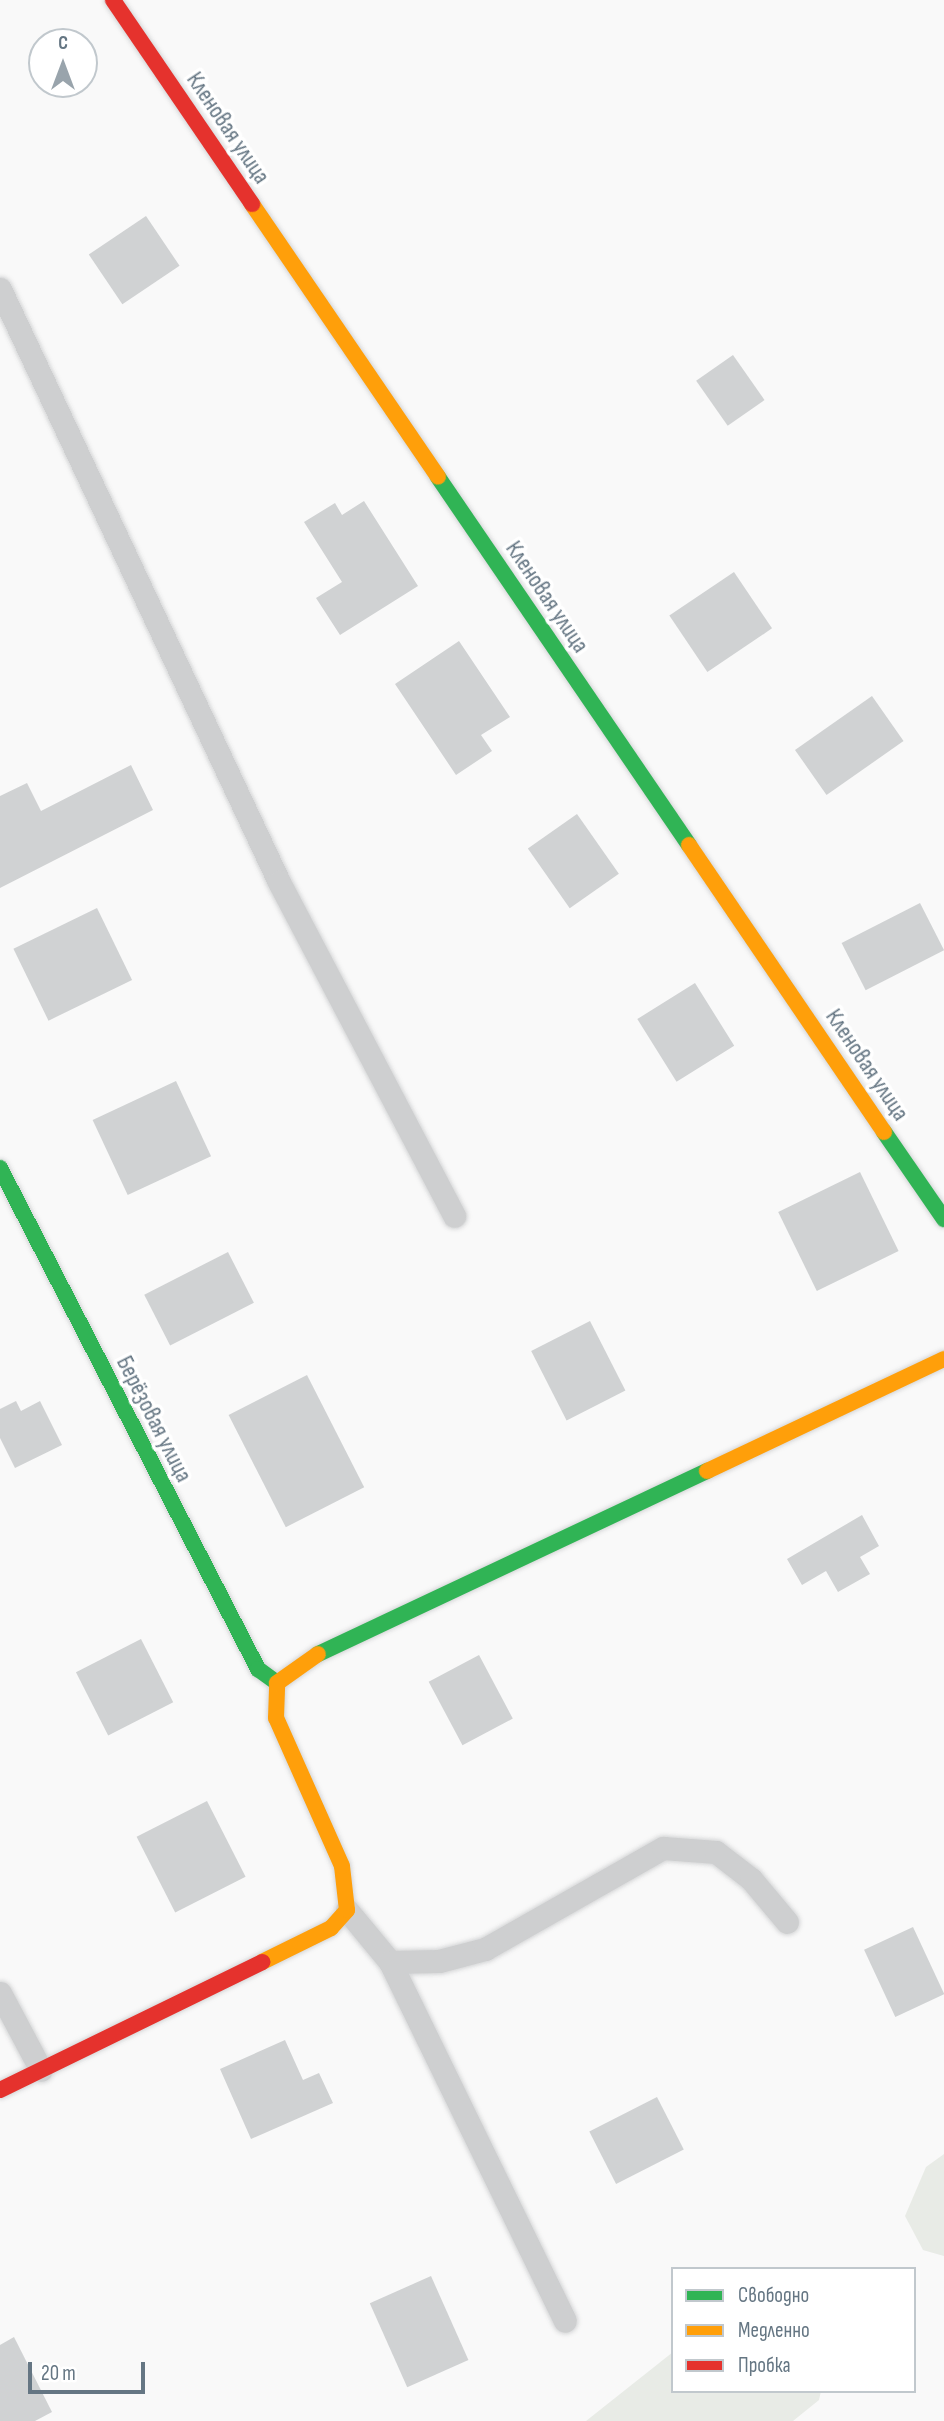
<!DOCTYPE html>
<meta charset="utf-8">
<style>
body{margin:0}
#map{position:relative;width:944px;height:2421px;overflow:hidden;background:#f9f9f9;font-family:"Sofia Sans Condensed",sans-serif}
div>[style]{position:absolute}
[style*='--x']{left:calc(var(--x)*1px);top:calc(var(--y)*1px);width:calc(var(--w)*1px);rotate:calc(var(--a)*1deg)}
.green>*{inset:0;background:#e8ebe6}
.building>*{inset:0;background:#d0d2d3;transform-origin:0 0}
.roads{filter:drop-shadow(0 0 2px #d5d6d7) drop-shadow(0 0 2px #d5d6d7)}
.lane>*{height:23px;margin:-11.5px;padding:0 11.5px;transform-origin:11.5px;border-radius:11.5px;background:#cecfd0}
.fast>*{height:16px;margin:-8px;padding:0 8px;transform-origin:8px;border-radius:8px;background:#30b455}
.slow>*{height:16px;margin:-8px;padding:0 8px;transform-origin:8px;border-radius:8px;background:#ff9f0a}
.jam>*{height:16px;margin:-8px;padding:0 8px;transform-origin:8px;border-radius:8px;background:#e5322d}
span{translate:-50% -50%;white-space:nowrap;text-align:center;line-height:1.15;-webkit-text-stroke:7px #fff;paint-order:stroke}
.street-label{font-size:24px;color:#657683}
.legend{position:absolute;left:671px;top:2267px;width:245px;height:126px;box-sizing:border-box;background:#fff;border:2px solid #c1c8cd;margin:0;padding:9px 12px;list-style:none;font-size:21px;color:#657683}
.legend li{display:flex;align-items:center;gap:14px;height:35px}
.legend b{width:35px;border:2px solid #c1c8cd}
.north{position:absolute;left:28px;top:28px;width:70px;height:70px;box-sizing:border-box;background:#fff;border:2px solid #c1c8cd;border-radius:50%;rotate:0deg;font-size:19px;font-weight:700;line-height:28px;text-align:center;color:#657683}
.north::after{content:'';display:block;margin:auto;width:24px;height:32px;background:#99a4ac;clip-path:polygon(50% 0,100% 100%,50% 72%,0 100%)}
.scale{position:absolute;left:28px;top:2362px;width:117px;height:32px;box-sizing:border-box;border:4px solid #657683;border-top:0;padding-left:9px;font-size:21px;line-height:24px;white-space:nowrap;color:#657683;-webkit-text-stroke:5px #fff;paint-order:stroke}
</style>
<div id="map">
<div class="green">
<div style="clip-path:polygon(944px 2154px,944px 2256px,923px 2250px,905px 2216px,926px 2167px)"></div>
<div style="clip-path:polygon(673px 2352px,673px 2391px,821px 2391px,819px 2400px,793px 2421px,586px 2421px)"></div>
</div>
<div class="building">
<div style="left:146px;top:216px;width:60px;height:69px;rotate:56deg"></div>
<div style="left:733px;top:355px;width:55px;height:45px;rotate:55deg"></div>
<div style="clip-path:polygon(364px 501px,418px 586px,340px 635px,316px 598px,342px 582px,304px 522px,335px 503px,342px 515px)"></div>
<div style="left:734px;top:572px;width:68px;height:78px;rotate:56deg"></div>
<div style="clip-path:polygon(459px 641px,510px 717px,481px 735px,492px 751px,456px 775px,395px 684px)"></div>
<div style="left:872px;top:696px;width:55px;height:94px;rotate:55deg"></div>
<div style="clip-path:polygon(131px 765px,153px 810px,0 888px,0 796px,27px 783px,41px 811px)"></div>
<div style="left:577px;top:814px;width:73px;height:60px;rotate:55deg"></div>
<div style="left:920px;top:903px;width:53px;height:88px;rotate:63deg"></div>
<div style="left:97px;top:908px;width:80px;height:93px;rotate:64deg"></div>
<div style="left:695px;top:983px;width:74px;height:68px;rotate:58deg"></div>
<div style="left:176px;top:1081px;width:83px;height:92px;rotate:65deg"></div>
<div style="left:860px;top:1172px;width:88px;height:91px;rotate:64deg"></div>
<div style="left:228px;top:1252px;width:57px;height:94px;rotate:63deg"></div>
<div style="left:590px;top:1321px;width:78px;height:66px;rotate:63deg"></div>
<div style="left:307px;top:1375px;width:126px;height:88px;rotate:63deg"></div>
<div style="clip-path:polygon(16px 1401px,21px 1411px,40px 1401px,62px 1445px,15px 1468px,0 1438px,0 1409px)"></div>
<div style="clip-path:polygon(862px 1515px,879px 1546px,860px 1557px,870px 1574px,838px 1592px,826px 1571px,802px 1585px,787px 1559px)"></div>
<div style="left:141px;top:1639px;width:71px;height:73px;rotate:63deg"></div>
<div style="left:479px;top:1655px;width:72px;height:57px;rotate:62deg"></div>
<div style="left:207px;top:1801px;width:85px;height:79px;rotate:63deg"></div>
<div style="left:913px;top:1927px;width:74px;height:54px;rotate:65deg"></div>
<div style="clip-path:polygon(285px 2040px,303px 2080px,319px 2073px,333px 2103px,251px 2139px,220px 2069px)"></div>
<div style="left:657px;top:2097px;width:59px;height:76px;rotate:63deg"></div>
<div style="left:431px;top:2276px;width:92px;height:67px;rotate:66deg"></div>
<div style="clip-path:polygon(14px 2337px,52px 2412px,35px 2421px,0 2421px,0 2345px)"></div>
</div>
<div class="roads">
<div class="lane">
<div style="--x:0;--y:289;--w:655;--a:64.8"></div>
<div style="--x:279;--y:882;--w:377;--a:62.3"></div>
<div style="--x:347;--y:1910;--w:67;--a:50.4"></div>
<div style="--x:390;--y:1962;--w:399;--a:64"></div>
<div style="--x:390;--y:1962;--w:49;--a:-1.2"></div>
<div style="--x:439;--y:1961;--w:48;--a:-14.6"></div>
<div style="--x:485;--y:1949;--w:205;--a:-29.6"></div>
<div style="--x:663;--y:1848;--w:53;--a:4.3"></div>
<div style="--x:716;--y:1852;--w:44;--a:37.6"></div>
<div style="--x:751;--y:1879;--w:56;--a:50.1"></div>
<div style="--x:0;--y:1993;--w:87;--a:62"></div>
</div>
<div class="fast">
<div style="--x:438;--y:477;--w:445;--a:55.7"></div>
<div style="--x:884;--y:1132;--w:106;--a:55.4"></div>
<div style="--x:0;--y:1168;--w:564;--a:62.75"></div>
<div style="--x:258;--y:1669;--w:24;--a:36"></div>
<div style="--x:318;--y:1654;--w:430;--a:-25.2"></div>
</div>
<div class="slow">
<div style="--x:252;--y:204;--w:330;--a:55.7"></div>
<div style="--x:689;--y:845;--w:347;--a:55.8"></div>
<div style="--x:707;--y:1471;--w:262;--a:-25.3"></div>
<div style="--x:262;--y:1962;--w:77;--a:-26.2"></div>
<div style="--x:331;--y:1928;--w:24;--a:-48"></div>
<div style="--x:347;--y:1910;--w:44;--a:-96.5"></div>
<div style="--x:342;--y:1866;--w:162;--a:-114"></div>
<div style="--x:276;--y:1718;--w:35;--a:-88"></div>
<div style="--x:277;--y:1683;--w:50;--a:-35.3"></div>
</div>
<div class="jam">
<div style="--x:113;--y:0;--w:247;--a:55.7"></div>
<div style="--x:0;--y:2090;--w:292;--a:-26"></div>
</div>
</div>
<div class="street-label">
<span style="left:228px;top:128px;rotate:56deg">Кленовая улица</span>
<span style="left:547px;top:597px;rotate:56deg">Кленовая улица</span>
<span style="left:867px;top:1065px;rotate:56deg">Кленовая улица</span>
<span style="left:154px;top:1419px;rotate:63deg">Берёзовая улица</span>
</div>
<ul class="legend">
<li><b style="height:9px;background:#30b455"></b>Свободно</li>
<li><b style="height:9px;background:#ff9f0a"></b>Медленно</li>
<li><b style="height:9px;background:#e5322d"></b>Пробка</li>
</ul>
<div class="north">С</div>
<div class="scale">20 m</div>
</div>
